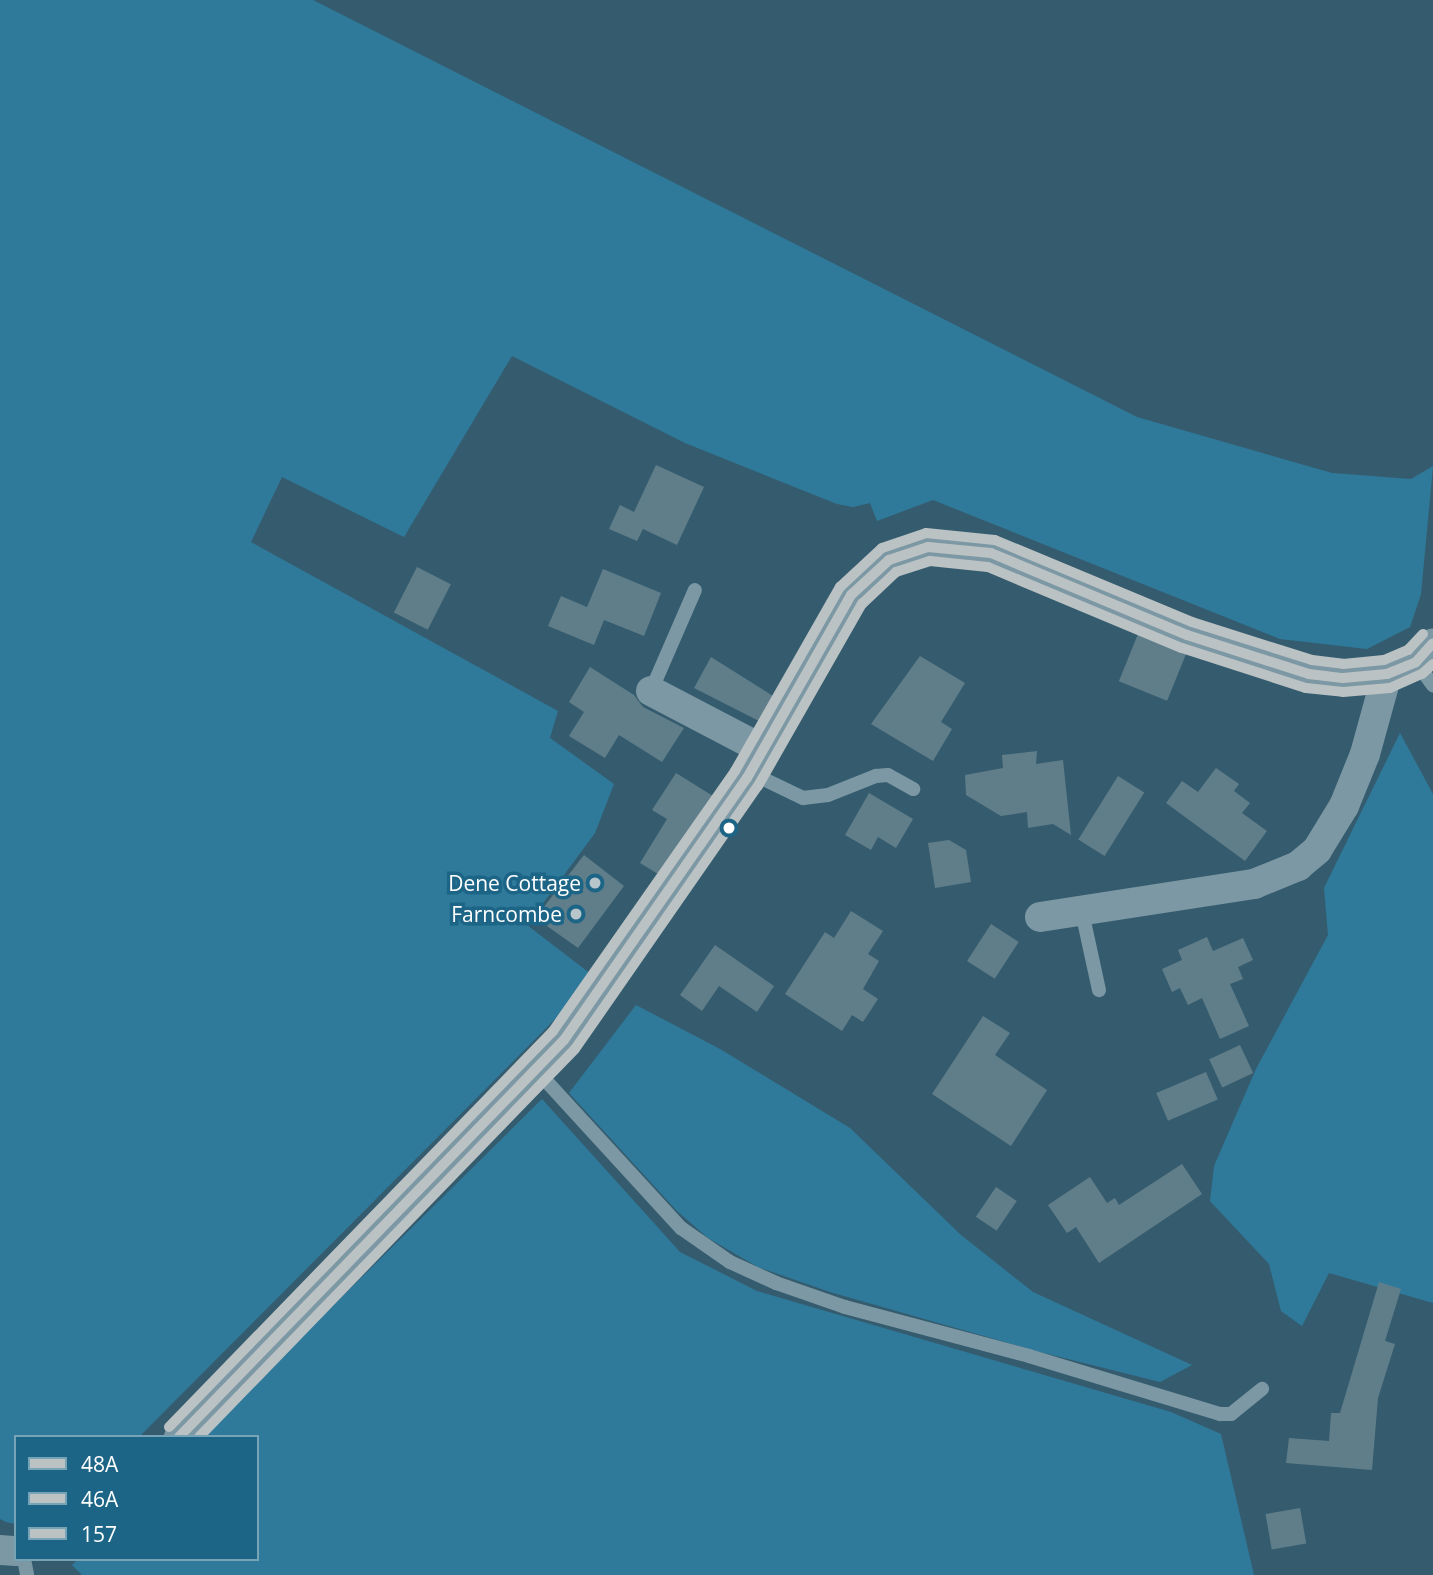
<!DOCTYPE html>
<style>
body{margin:0}
#map{position:relative;width:1433px;height:1575px;overflow:hidden;background:#355c6e;font-family:"Open Sans",sans-serif}
div>[style]{position:absolute}
[style*='--x']{left:calc(var(--x)*1px);top:calc(var(--y)*1px);width:calc(var(--w)*1px);rotate:calc(var(--a)*1deg)}
.green>*{inset:0;background:#2f7a9b}
.building>*{inset:0;background:#607e8a;transform-origin:0 0}
.lane>*{height:14px;margin:-7px;padding:0 7px;transform-origin:7px;border-radius:7px;background:#7c98a4}
.street>*{height:30px;margin:-15px;padding:0 15px;transform-origin:15px;border-radius:15px;background:#7c98a4}
.bus-1>*{height:10px;margin:-5px;padding:0 5px;transform-origin:5px;border-radius:5px;background:#bbc2c4}
.bus-2>*{height:10px;margin:-5px;padding:0 5px;transform-origin:5px;border-radius:5px;background:#bbc2c4}
.bus-3>*{height:10px;margin:-5px;padding:0 5px;transform-origin:5px;border-radius:5px;background:#bbc2c4}
.dots>*{width:19px;height:19px;translate:-50% -50%;box-sizing:border-box;border:4px solid #1d6586;border-radius:50%}
span{translate:-50% -50%;white-space:nowrap;text-align:center;line-height:1.15;-webkit-text-stroke:7px #1d6586;paint-order:stroke}
.poi-label{font-size:21px;color:#fff}
.right{translate:-100% -50%;text-align:right}
.legend{position:absolute;left:14px;top:1435px;width:245px;height:126px;box-sizing:border-box;background:#1d6586;border:2px solid #77a3b6;margin:0;padding:9px 12px;list-style:none;font-size:21px;color:#fff}
.legend li{display:flex;align-items:center;gap:14px;height:35px}
.legend b{width:35px;border:2px solid #77a3b6}
</style>
<div id="map">
<div class="green">
<div style="clip-path:polygon(0 0,313px 0,1137px 417px,1332px 473px,1411px 479px,1433px 466px,1421px 594px,1410px 627px,1367px 649px,1280px 639px,933px 500px,877px 521px,870px 503px,853px 507px,837px 504px,685px 443px,512px 356px,404px 537px,282px 477px,251px 542px,558px 711px,550px 738px,614px 784px,595px 833px,527px 925px,596px 978px,139px 1437px,16px 1437px,16px 1524px,6px 1522px,0 1519px)"></div>
<div style="clip-path:polygon(1400px 733px,1433px 794px,1433px 1303px,1329px 1273px,1302px 1326px,1281px 1311px,1269px 1264px,1210px 1201px,1214px 1166px,1256px 1069px,1328px 935px,1324px 888px)"></div>
<div style="clip-path:polygon(636px 1005px,720px 1049px,850px 1128px,961px 1235px,1033px 1292px,1192px 1365px,1160px 1382px,1040px 1352px,830px 1292px,758px 1267px,708px 1238px,677px 1211px,569px 1093px)"></div>
<div style="clip-path:polygon(542px 1099px,680px 1252px,757px 1291px,1171px 1412px,1221px 1434px,1254px 1575px,82px 1575px,72px 1565px,78px 1559px,257px 1559px,257px 1437px,200px 1437px)"></div>
</div>
<div class="building">
<div style="clip-path:polygon(656px 465px,704px 487px,677px 545px,643px 529px,637px 541px,609px 529px,620px 505px,634px 512px)"></div>
<div style="left:417px;top:567px;width:38px;height:51px;rotate:27deg"></div>
<div style="clip-path:polygon(603px 569px,661px 593px,644px 636px,604px 620px,594px 645px,548px 626px,561px 596px,587px 607px)"></div>
<div style="left:1138px;top:634px;width:52px;height:51px;rotate:22deg"></div>
<div style="clip-path:polygon(920px 656px,965px 683px,941px 722px,952px 729px,933px 761px,871px 724px)"></div>
<div style="clip-path:polygon(711px 657px,773px 696px,759px 721px,694px 688px)"></div>
<div style="clip-path:polygon(590px 667px,634px 695px,643px 707px,684px 728px,662px 762px,619px 735px,605px 758px,569px 736px,584px 712px,569px 702px)"></div>
<div style="clip-path:polygon(1037px 751px,1036px 764px,1063px 760px,1071px 835px,1053px 824px,1028px 828px,1027px 812px,1001px 816px,966px 795px,965px 775px,1003px 768px,1002px 755px)"></div>
<div style="clip-path:polygon(1216px 768px,1239px 784px,1234px 791px,1250px 803px,1242px 813px,1267px 831px,1245px 861px,1166px 803px,1182px 781px,1198px 792px)"></div>
<div style="clip-path:polygon(676px 773px,713px 796px,658px 874px,640px 863px,667px 819px,652px 810px)"></div>
<div style="left:1118px;top:776px;width:31px;height:75px;rotate:32deg"></div>
<div style="clip-path:polygon(869px 793px,913px 819px,896px 848px,878px 837px,871px 850px,845px 835px)"></div>
<div style="clip-path:polygon(949px 840px,966px 850px,971px 882px,935px 888px,928px 843px)"></div>
<div style="clip-path:polygon(584px 855px,624px 886px,578px 948px,547px 926px,554px 917px,543px 908px)"></div>
<div style="clip-path:polygon(851px 911px,883px 931px,868px 954px,879px 961px,863px 989px,878px 999px,863px 1022px,852px 1015px,842px 1031px,785px 994px,825px 932px,834px 938px)"></div>
<div style="left:991px;top:924px;width:33px;height:44px;rotate:33deg"></div>
<div style="clip-path:polygon(1207px 937px,1213px 951px,1243px 938px,1253px 960px,1238px 967px,1243px 979px,1230px 984px,1249px 1026px,1220px 1039px,1202px 998px,1188px 1005px,1180px 988px,1172px 992px,1162px 969px,1182px 960px,1178px 950px)"></div>
<div style="clip-path:polygon(715px 945px,774px 986px,757px 1012px,719px 986px,702px 1011px,680px 995px)"></div>
<div style="clip-path:polygon(983px 1016px,1010px 1033px,995px 1055px,1047px 1090px,1011px 1146px,932px 1094px)"></div>
<div style="left:1240px;top:1045px;width:31px;height:34px;rotate:65deg"></div>
<div style="left:1206px;top:1072px;width:30px;height:54px;rotate:67deg"></div>
<div style="clip-path:polygon(1182px 1164px,1202px 1194px,1099px 1263px,1076px 1227px,1067px 1233px,1048px 1205px,1090px 1177px,1107px 1203px,1115px 1198px,1119px 1205px)"></div>
<div style="left:996px;top:1187px;width:25px;height:36px;rotate:34deg"></div>
<div style="clip-path:polygon(1379px 1282px,1401px 1289px,1385px 1341px,1395px 1344px,1378px 1398px,1372px 1470px,1286px 1463px,1289px 1438px,1329px 1441px,1331px 1413px,1340px 1413px)"></div>
<div style="left:1300px;top:1508px;width:36px;height:35px;rotate:80deg"></div>
</div>
<div class="lane">
<div style="--x:1416;--y:662;--w:29;--a:54"></div>
<div style="--x:651;--y:691;--w:110;--a:-66.5"></div>
<div style="--x:751;--y:773;--w:58;--a:25.7"></div>
<div style="--x:803;--y:798;--w:25;--a:-7"></div>
<div style="--x:828;--y:795;--w:52;--a:-21.6"></div>
<div style="--x:876;--y:776;--w:12;--a:-5"></div>
<div style="--x:888;--y:775;--w:29;--a:29"></div>
<div style="--x:1082;--y:912;--w:80;--a:77.7"></div>
<div style="--x:537;--y:1071;--w:213;--a:47.5"></div>
<div style="--x:681;--y:1228;--w:60;--a:34.8"></div>
<div style="--x:730;--y:1262;--w:51;--a:24.5"></div>
<div style="--x:776;--y:1283;--w:73;--a:19.2"></div>
<div style="--x:845;--y:1307;--w:190;--a:14.9"></div>
<div style="--x:1029;--y:1356;--w:200;--a:16.9"></div>
<div style="--x:1220;--y:1414;--w:11;--a:0"></div>
<div style="--x:1231;--y:1414;--w:40;--a:-39"></div>
<div style="--x:24;--y:1559;--w:16;--a:79"></div>
</div>
<div class="street">
<div style="--x:651;--y:691;--w:127;--a:27.6"></div>
<div style="--x:1040;--y:917;--w:217;--a:-8.8"></div>
<div style="--x:1254;--y:884;--w:48;--a:-22.2"></div>
<div style="--x:1298;--y:866;--w:25;--a:-40"></div>
<div style="--x:1317;--y:850;--w:52;--a:-58.5"></div>
<div style="--x:1344;--y:806;--w:56;--a:-68"></div>
<div style="--x:1365;--y:754;--w:83;--a:-74.6"></div>
<div style="--x:179;--y:1437;--w:553;--a:-45.88"></div>
<div style="--x:564;--y:1040;--w:320;--a:-55.1"></div>
<div style="--x:747;--y:778;--w:210;--a:-60.4"></div>
<div style="--x:851;--y:595;--w:52;--a:-42.6"></div>
<div style="--x:889;--y:560;--w:41;--a:-18.4"></div>
<div style="--x:928;--y:547;--w:63;--a:5.4"></div>
<div style="--x:991;--y:553;--w:212;--a:22.7"></div>
<div style="--x:1187;--y:635;--w:128;--a:17.7"></div>
<div style="--x:1309;--y:674;--w:34;--a:7"></div>
<div style="--x:1343;--y:678;--w:44;--a:-5.2"></div>
<div style="--x:1387;--y:674;--w:31;--a:-22"></div>
<div style="--x:1416;--y:662;--w:25;--a:-48"></div>
<div style="--x:0;--y:1550;--w:16;--a:4"></div>
</div>
<div class="bus-1">
<div style="--x:179;--y:1437;--w:553;--a:-45.88"></div>
<div style="--x:564;--y:1040;--w:320;--a:-55.1"></div>
<div style="--x:747;--y:778;--w:210;--a:-60.4"></div>
<div style="--x:851;--y:595;--w:52;--a:-42.6"></div>
<div style="--x:889;--y:560;--w:41;--a:-18.4"></div>
<div style="--x:928;--y:547;--w:63;--a:5.4"></div>
<div style="--x:991;--y:553;--w:212;--a:22.7"></div>
<div style="--x:1187;--y:635;--w:128;--a:17.7"></div>
<div style="--x:1309;--y:674;--w:34;--a:7"></div>
<div style="--x:1343;--y:678;--w:44;--a:-5.2"></div>
<div style="--x:1387;--y:674;--w:31;--a:-22"></div>
<div style="--x:1416;--y:662;--w:25;--a:-48"></div>
</div>
<div class="bus-2">
<div style="--x:199;--y:1437;--w:540;--a:-45.9"></div>
<div style="--x:575;--y:1049;--w:320;--a:-55.2"></div>
<div style="--x:758;--y:786;--w:210;--a:-60.3"></div>
<div style="--x:862;--y:604;--w:47;--a:-43.3"></div>
<div style="--x:896;--y:572;--w:36;--a:-18"></div>
<div style="--x:930;--y:561;--w:58;--a:5.9"></div>
<div style="--x:988;--y:567;--w:210;--a:22.7"></div>
<div style="--x:1182;--y:648;--w:130;--a:17.9"></div>
<div style="--x:1306;--y:688;--w:37;--a:6"></div>
<div style="--x:1343;--y:692;--w:47;--a:-4.9"></div>
<div style="--x:1390;--y:688;--w:35;--a:-24"></div>
<div style="--x:1422;--y:674;--w:15;--a:-42"></div>
</div>
<div class="bus-3">
<div style="--x:169;--y:1427;--w:552;--a:-45.88"></div>
<div style="--x:553;--y:1031;--w:317;--a:-55"></div>
<div style="--x:735;--y:771;--w:212;--a:-60.3"></div>
<div style="--x:840;--y:587;--w:57;--a:-42.9"></div>
<div style="--x:882;--y:548;--w:46;--a:-18.8"></div>
<div style="--x:926;--y:533;--w:69;--a:5.8"></div>
<div style="--x:995;--y:540;--w:213;--a:22.6"></div>
<div style="--x:1192;--y:622;--w:126;--a:17.6"></div>
<div style="--x:1312;--y:660;--w:31;--a:7"></div>
<div style="--x:1343;--y:664;--w:41;--a:-5.6"></div>
<div style="--x:1384;--y:660;--w:26;--a:-23"></div>
<div style="--x:1408;--y:650;--w:22;--a:-47"></div>
</div>
<div class="dots">
<div style="left:729px;top:828px;background:#fff"></div>
<div style="left:595px;top:883px;background:#b8c6cc"></div>
<div style="left:576px;top:914px;background:#b8c6cc"></div>
</div>
<div class="poi-label">
<span class="right" style="left:581px;top:883px">Dene Cottage</span>
<span class="right" style="left:562px;top:914px">Farncombe</span>
</div>
<ul class="legend">
<li><b style="height:9px;background:#bbc2c4"></b>48A</li>
<li><b style="height:9px;background:#bbc2c4"></b>46A</li>
<li><b style="height:9px;background:#bbc2c4"></b>157</li>
</ul>
</div>
